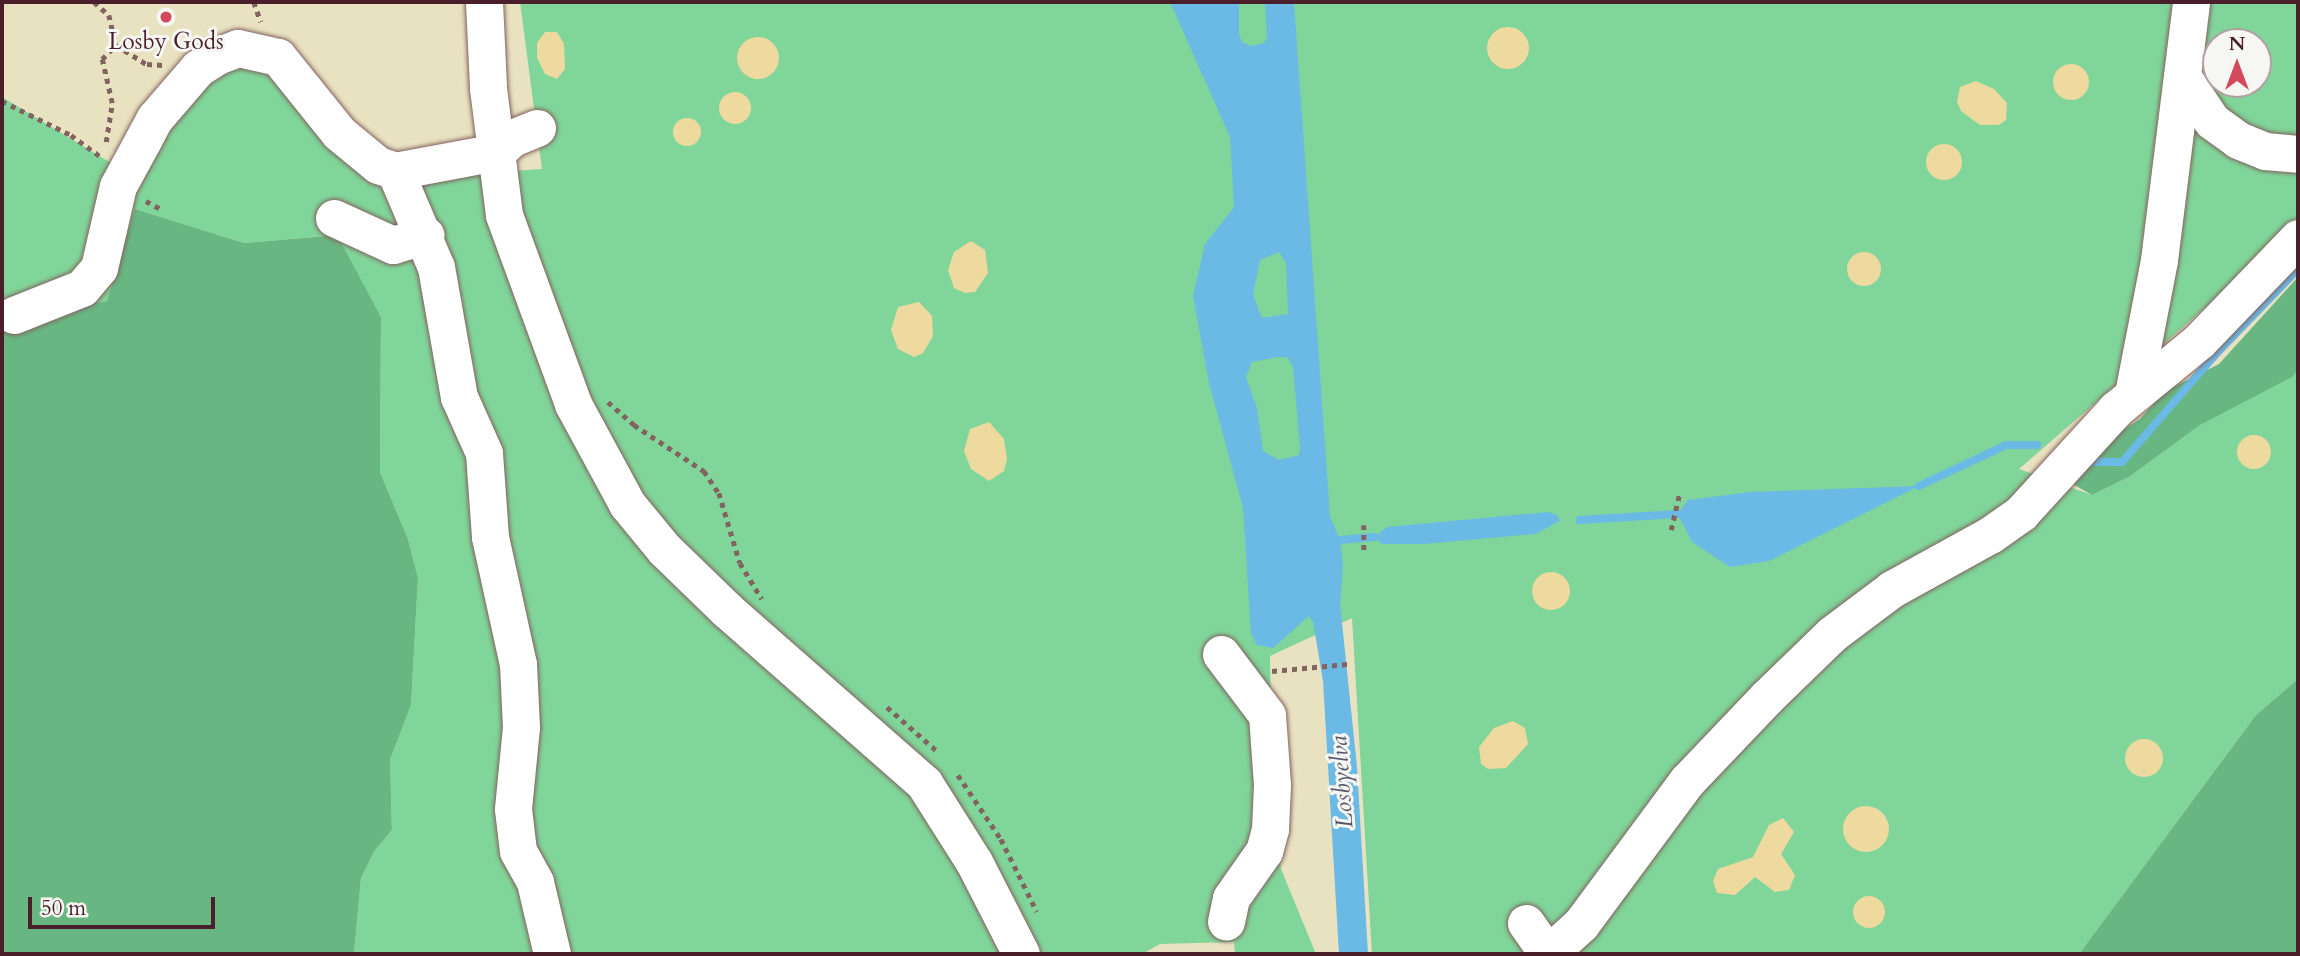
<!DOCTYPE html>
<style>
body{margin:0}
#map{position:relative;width:2300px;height:956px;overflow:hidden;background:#e9e2c1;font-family:Cardo,serif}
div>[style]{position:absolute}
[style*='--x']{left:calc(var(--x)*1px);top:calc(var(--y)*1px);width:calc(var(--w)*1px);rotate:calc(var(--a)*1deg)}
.green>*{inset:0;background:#80d69a}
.forest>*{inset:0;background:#68b782}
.sand>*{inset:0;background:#eeda9e}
.round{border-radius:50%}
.water>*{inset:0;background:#6bb9e5}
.stream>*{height:8px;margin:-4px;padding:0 4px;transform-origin:4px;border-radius:4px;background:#6bb9e5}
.path>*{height:4.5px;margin-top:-2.25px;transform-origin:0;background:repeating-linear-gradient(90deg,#826360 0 5px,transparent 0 10px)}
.roads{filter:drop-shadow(0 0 2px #826360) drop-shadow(0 0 2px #826360)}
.minor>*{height:37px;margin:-18.5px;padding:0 18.5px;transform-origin:18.5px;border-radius:18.5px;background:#fff}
.dots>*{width:19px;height:19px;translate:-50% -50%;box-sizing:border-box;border:4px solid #f6f6f2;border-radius:50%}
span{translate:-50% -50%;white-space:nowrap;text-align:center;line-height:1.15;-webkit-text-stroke:6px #f6f6f2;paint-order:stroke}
.poi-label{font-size:23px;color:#4a1f2b}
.water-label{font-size:24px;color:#56556c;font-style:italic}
.frame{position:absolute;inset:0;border:4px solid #4a1f2b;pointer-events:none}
.north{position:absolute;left:2202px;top:28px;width:70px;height:70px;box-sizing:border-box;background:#f6f6f2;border:2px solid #b1a0a2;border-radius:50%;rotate:0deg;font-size:19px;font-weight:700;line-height:28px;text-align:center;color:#4a1f2b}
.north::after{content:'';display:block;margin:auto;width:24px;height:32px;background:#d1495b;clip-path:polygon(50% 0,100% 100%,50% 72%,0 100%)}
.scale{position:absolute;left:28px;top:897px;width:187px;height:32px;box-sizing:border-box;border:4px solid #4a1f2b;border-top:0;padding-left:9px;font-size:21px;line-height:24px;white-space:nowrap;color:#4a1f2b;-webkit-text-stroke:5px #f6f6f2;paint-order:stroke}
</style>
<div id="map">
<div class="green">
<div style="clip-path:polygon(evenodd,520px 2px,2298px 2px,2298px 220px,2215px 299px,2019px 469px,2092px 495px,2129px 477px,2200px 425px,2298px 370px,2298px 679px,2256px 715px,2079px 954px,1372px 954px,1352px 618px,1270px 656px,1272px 785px,1281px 869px,1316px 954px,1235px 954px,1234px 942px,1160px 944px,1142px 954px,354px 954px,361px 878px,375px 850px,392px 830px,390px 760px,411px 705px,418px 578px,408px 539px,380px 472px,381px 317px,336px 235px,244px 243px,135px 209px,107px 301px,42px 313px,2px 313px,2px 97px,131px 175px,193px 85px,247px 59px,291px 73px,356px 161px,426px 177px,542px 169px,520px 2px,2216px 42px,2258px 42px,2258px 84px,2216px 84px,2216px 42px)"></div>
</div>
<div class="forest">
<div style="clip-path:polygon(135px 209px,244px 243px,337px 235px,381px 317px,380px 472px,408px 539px,418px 578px,411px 705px,390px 760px,392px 830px,375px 850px,361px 878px,354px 954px,2px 954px,2px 313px,42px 313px,107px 301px)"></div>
<div style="clip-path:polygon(2298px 277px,2298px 370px,2292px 377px,2200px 425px,2129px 477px,2092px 495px,2071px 483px,2094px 449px,2140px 419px,2165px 391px,2219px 364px)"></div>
<div style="clip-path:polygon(2298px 679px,2298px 954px,2079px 954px,2256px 715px)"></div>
</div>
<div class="sand">
<div class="round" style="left:1487px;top:27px;width:42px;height:42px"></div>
<div style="clip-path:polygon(545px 32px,557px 32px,564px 44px,565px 69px,557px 79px,545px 74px,537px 58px,537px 43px)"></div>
<div class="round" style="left:737px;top:37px;width:42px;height:42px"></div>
<div class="round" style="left:2053px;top:64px;width:36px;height:36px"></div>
<div style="clip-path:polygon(1976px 81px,1994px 89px,2007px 103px,2006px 120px,1999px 125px,1980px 125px,1961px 111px,1957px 102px,1960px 87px)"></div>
<div class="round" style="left:719px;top:92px;width:32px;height:32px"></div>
<div class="round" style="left:673px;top:118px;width:28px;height:28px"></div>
<div class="round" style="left:1926px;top:144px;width:36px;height:36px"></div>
<div style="clip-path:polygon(971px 241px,985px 250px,988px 273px,975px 292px,965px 293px,954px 288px,948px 270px,954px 252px)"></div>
<div class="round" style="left:1847px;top:252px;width:34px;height:34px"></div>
<div style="clip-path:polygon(919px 302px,932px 316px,933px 336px,923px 353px,914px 357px,898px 349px,891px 330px,898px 307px)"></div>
<div style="clip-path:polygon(989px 422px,1004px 439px,1007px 459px,1004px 471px,989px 481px,971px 469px,964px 451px,970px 429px)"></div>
<div class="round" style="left:2237px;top:435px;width:34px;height:34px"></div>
<div class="round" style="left:1532px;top:572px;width:38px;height:38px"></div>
<div style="clip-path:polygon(1513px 721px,1525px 728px,1528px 744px,1506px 768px,1488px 769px,1481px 764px,1479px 747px,1494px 728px)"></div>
<div class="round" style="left:2125px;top:739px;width:38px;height:38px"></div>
<div class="round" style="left:1843px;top:806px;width:46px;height:46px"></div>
<div style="clip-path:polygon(1783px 818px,1794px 832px,1781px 854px,1795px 875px,1789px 890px,1775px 892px,1755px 877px,1735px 895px,1717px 893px,1713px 881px,1718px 869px,1753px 857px,1769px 825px)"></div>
<div class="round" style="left:1853px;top:896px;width:32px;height:32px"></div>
</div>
<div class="water">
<div style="clip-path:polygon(evenodd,1170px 2px,1239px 2px,1239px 34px,1242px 42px,1251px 46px,1264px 43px,1267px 37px,1265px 2px,1294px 2px,1330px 516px,1340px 540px,1343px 565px,1340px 603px,1357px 767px,1368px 954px,1339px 954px,1323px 681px,1313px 622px,1309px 616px,1273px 648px,1257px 645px,1251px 634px,1243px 508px,1209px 383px,1193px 296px,1205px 244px,1234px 207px,1230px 137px,1170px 2px,1279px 252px,1286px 263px,1288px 314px,1262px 318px,1253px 295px,1260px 260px,1279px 252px,1170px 2px,1278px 357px,1287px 357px,1293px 367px,1300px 447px,1299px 455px,1279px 460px,1263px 451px,1257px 408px,1246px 377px,1252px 362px,1278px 357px)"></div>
<div style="clip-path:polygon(1919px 486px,1769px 561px,1730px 567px,1692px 542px,1678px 514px,1688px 500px,1750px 492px)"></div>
<div style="clip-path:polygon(1548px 512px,1557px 515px,1560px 521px,1535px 534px,1423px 544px,1382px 544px,1374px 537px,1387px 527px)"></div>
</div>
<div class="stream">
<div style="--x:2082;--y:462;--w:40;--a:0"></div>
<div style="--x:2122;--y:462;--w:140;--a:-49"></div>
<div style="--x:2214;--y:356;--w:121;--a:-46"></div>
<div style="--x:1919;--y:486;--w:96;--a:-25.2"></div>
<div style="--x:2006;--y:445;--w:31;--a:0"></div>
<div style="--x:1580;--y:520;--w:98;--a:-3.5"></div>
<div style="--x:1340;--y:540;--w:34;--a:-5"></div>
</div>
<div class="path">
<div style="--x:94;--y:2;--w:20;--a:41"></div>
<div style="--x:109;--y:15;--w:31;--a:77"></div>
<div style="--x:116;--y:45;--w:36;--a:32"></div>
<div style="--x:147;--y:64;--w:16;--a:4"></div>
<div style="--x:254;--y:2;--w:21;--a:71"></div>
<div style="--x:2;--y:101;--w:77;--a:26.2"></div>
<div style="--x:71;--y:135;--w:37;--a:36"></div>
<div style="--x:106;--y:142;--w:39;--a:-81"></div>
<div style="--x:112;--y:103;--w:45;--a:-102.8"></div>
<div style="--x:102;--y:59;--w:20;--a:-45"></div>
<div style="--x:146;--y:201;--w:17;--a:28"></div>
<div style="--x:608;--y:402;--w:35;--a:41"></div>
<div style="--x:634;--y:425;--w:84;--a:33.3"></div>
<div style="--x:704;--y:471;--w:27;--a:56"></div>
<div style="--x:719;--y:493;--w:73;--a:73.3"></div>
<div style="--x:740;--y:563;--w:42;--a:58.6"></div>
<div style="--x:1364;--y:525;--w:28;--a:90"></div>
<div style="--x:1671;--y:530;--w:37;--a:-77"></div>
<div style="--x:1272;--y:671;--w:76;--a:-5.3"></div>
<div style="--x:887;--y:707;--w:65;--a:41.3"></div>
<div style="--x:958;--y:775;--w:77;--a:56.1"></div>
<div style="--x:1001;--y:839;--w:81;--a:63.7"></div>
</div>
<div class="roads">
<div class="minor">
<div style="--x:484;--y:2;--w:86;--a:87.3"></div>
<div style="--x:488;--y:88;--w:128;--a:82.8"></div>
<div style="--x:504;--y:215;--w:201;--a:69.9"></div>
<div style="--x:573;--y:404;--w:114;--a:61.6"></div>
<div style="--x:627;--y:504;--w:58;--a:50.6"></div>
<div style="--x:664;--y:549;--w:88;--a:44.1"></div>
<div style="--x:727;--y:610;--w:262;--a:41.3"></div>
<div style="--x:924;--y:783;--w:93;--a:57.7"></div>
<div style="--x:974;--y:862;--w:103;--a:62.9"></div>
<div style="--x:2182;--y:76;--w:54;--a:56.3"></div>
<div style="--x:2212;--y:121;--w:32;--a:36"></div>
<div style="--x:2238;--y:140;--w:29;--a:22"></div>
<div style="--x:2265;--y:151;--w:33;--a:5"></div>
<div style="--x:395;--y:171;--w:104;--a:66.9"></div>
<div style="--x:436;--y:267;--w:132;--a:80"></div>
<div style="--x:459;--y:397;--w:61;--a:65.9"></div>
<div style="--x:484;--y:453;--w:84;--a:85.9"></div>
<div style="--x:490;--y:537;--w:130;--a:77.6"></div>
<div style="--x:518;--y:664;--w:63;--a:87.3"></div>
<div style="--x:521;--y:727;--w:82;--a:95.6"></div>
<div style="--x:513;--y:809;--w:42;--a:83.2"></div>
<div style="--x:518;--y:851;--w:35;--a:61"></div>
<div style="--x:535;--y:882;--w:74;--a:76.7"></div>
<div style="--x:334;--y:218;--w:65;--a:24.6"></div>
<div style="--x:393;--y:245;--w:34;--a:-17"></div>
<div style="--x:14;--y:315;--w:73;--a:-21.7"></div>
<div style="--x:82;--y:288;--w:26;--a:-50"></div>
<div style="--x:99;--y:268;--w:84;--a:-77"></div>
<div style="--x:118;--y:186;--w:50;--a:-61.4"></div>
<div style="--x:142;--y:142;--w:27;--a:-62"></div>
<div style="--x:155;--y:118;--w:66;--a:-49.3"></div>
<div style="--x:198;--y:68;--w:22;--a:-32"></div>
<div style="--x:217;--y:56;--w:22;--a:-21"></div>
<div style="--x:238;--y:48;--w:41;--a:12.7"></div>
<div style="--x:278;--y:57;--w:97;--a:51.2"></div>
<div style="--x:339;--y:133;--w:50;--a:39.4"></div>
<div style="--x:378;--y:165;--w:18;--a:19"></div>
<div style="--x:395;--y:171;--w:104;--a:-10.6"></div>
<div style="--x:497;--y:152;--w:21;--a:-43"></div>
<div style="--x:512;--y:138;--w:27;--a:-22"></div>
<div style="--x:2133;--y:394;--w:136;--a:-79"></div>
<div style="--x:2159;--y:260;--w:260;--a:-82.9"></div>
<div style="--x:1221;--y:654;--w:76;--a:53"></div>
<div style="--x:1267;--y:715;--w:70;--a:85.9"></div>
<div style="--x:1272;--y:785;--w:44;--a:92.6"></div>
<div style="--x:1270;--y:829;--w:23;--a:105"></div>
<div style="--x:1264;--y:851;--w:57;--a:125.1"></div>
<div style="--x:1231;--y:898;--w:24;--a:102"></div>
<div style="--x:1526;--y:923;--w:38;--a:55"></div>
<div style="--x:1548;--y:954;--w:45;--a:-42.3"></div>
<div style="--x:1581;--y:924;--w:178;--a:-53.5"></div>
<div style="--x:1687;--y:781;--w:115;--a:-46.4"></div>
<div style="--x:1766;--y:698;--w:92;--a:-44.1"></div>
<div style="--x:1832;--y:634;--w:75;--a:-36.9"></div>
<div style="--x:1892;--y:589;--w:112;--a:-28.9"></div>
<div style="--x:1990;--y:535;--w:38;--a:-35"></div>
<div style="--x:2021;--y:513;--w:141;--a:-47.6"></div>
<div style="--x:2116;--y:409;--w:107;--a:-39.3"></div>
<div style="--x:2199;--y:341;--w:143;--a:-46.1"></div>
</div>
</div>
<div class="dots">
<div style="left:166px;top:17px;background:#d1495b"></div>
</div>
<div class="poi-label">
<span style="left:166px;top:42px">Losby Gods</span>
</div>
<div class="water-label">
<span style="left:1342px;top:782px;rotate:-94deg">Losbyelva</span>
</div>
<div class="frame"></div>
<div class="north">N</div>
<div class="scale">50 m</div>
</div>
